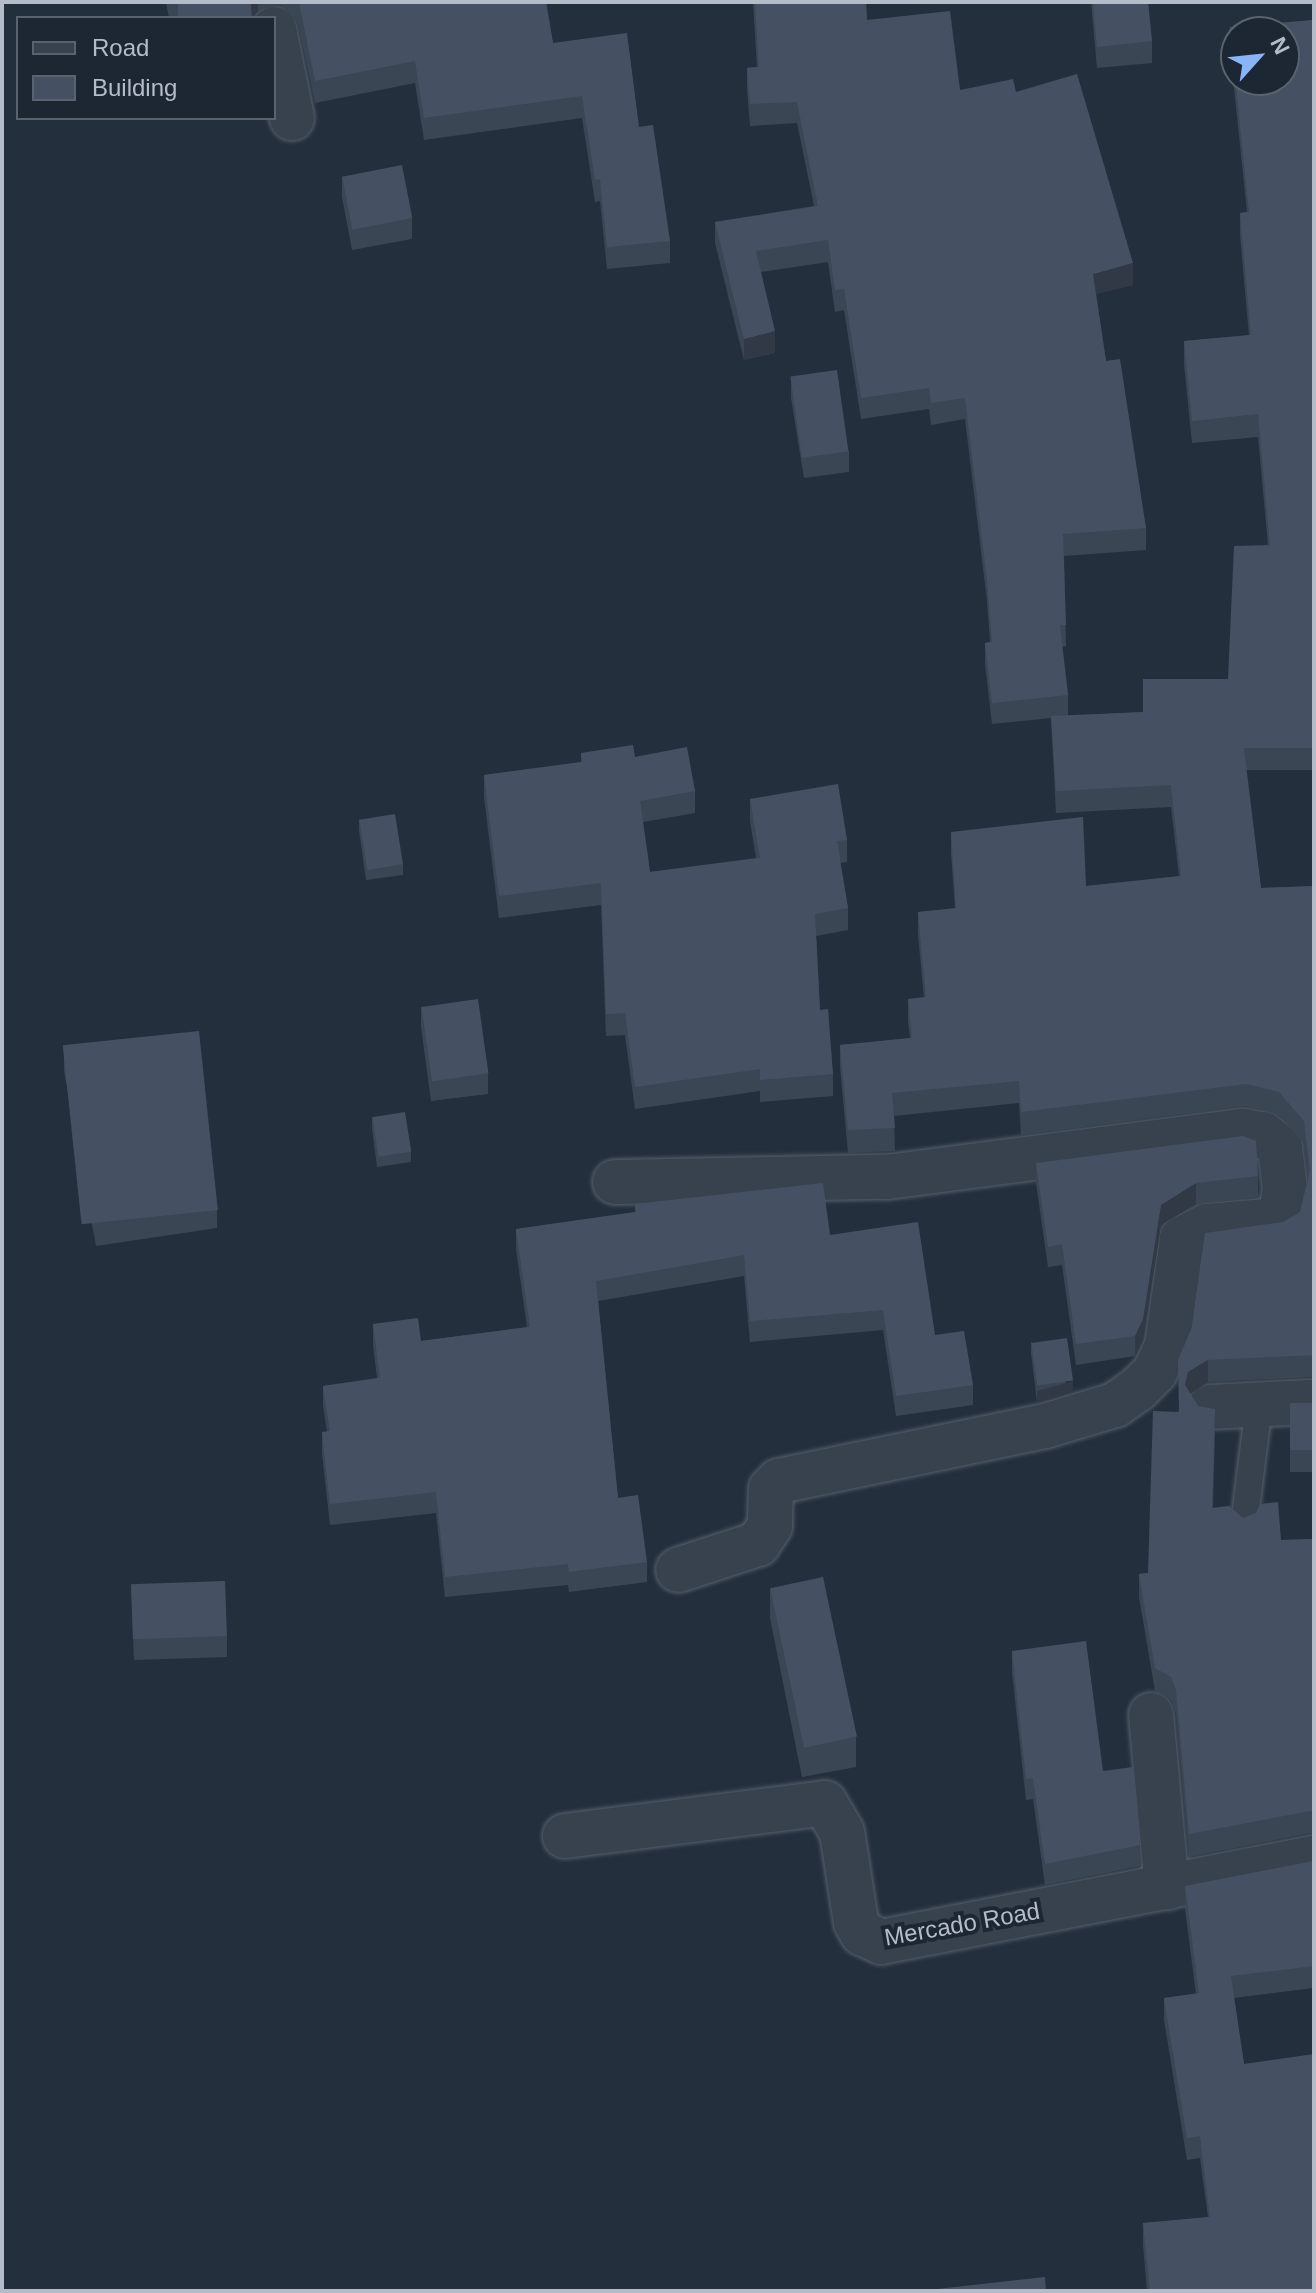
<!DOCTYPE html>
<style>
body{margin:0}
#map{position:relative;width:1316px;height:2293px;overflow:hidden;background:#242f3e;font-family:Helvetica,sans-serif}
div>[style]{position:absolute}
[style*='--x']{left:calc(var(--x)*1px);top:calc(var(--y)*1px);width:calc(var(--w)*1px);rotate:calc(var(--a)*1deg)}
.roads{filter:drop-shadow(0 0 2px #565f6c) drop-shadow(0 0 2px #565f6c)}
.service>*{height:26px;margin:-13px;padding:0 13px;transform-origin:13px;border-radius:13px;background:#38414e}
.minor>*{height:44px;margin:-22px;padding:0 22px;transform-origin:22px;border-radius:22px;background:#38414e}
.wall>*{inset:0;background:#3b4654;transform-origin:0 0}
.shaded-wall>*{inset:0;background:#303945}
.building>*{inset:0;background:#455162;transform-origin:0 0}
span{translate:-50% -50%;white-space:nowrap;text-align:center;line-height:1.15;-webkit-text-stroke:8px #1d2633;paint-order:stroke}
.street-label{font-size:24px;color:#b4bcc9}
.frame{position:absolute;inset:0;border:4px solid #b4bcc9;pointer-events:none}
.legend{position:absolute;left:16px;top:16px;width:260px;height:104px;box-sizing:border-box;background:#1d2633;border:2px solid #59626f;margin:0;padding:10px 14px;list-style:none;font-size:24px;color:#b4bcc9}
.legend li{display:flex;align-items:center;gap:16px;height:40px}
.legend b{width:40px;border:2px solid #59626f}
.north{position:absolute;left:1220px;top:16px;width:80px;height:80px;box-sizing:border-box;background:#1d2633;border:2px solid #59626f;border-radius:50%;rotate:63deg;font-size:22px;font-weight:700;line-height:32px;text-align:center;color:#b4bcc9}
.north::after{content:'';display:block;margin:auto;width:28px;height:36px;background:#8ab4f8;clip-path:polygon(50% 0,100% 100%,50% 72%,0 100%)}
</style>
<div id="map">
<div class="roads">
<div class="service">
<div style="--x:1244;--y:1525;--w:121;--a:-82.9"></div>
</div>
<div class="minor">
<div style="--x:274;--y:29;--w:91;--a:78.6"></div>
<div style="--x:615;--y:1182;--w:272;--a:-1.1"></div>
<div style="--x:887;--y:1177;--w:359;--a:-7.4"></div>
<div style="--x:1243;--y:1131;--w:20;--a:9"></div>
<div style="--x:1263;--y:1134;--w:22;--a:39"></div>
<div style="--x:1280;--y:1148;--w:41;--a:83"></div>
<div style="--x:1285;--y:1189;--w:31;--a:99"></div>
<div style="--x:1280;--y:1220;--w:73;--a:175.3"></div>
<div style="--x:1207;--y:1226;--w:28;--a:153"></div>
<div style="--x:1182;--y:1239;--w:108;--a:98"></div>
<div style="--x:1167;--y:1346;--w:29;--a:115"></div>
<div style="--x:1155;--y:1372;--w:24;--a:135"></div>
<div style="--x:1138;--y:1389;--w:28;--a:145"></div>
<div style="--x:1115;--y:1405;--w:73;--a:163.3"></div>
<div style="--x:1045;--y:1426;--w:272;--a:168.3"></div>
<div style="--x:779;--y:1481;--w:11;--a:135"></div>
<div style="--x:771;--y:1489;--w:37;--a:92"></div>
<div style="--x:770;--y:1526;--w:22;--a:124"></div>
<div style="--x:758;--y:1544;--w:84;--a:162"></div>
<div style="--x:1210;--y:1407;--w:104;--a:-2.8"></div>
<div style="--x:1151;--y:1715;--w:173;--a:84.7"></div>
<div style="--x:565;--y:1836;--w:262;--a:-7.2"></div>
<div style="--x:825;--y:1803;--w:34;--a:60"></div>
<div style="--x:842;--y:1832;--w:91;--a:81.2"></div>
<div style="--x:856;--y:1922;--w:13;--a:61"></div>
<div style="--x:862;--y:1933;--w:21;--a:25"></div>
<div style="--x:881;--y:1942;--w:441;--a:-11"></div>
</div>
</div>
<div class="wall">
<div style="clip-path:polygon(166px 2px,546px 2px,553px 43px,639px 127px,670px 241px,670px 263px,607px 269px,600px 201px,595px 202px,582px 118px,424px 140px,415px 83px,315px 103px,298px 24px,281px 5px,258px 10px,253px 18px,169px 18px)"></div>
<div style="clip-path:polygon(733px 2px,866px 2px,867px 20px,960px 90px,1016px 92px,1133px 285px,1096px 294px,1106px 361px,1146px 528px,1146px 550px,1064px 556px,1066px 646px,1062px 647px,1068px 695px,1068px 716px,1143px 712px,1228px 679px,1268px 545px,1258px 437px,1192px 443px,1184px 364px,1184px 341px,1249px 335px,1240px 236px,1240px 213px,1247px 212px,1230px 50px,1230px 27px,1314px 20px,1314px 770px,1246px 770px,1261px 888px,1314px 886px,1314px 1377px,1208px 1382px,1190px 1394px,1215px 1432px,1213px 1508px,1243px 1518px,1281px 1540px,1314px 1539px,1314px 1835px,1310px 1833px,1189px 1857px,1176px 1713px,1171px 1700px,1155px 1691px,1139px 1597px,1139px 1574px,1148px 1573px,1178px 1412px,1283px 1222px,1300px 1212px,1308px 1177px,1304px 1144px,1279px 1115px,1246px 1106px,1021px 1135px,1019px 1103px,894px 1116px,895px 1151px,848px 1153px,840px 1067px,840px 1045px,910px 1038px,908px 1022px,908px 999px,924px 998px,918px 935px,918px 912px,955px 909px,951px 854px,951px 832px,1086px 886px,1179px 876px,1171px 807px,1056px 813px,1051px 718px,992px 724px,985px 664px,985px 643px,990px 642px,987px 601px,965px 419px,931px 425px,929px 409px,861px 419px,844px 310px,835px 312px,828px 262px,761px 272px,775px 353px,744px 360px,715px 243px,715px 222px,814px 206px,797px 123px,750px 126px,747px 89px,747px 68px,757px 67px,753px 3px,733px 3px)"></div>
<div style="clip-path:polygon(1091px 2px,1148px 2px,1152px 41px,1152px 63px,1097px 68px)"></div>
<div style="clip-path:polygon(342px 176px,412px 218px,412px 239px,352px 250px,342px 197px)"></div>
<div style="clip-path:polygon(791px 377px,849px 451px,849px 472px,804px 478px,791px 398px)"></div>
<div style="clip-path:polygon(581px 753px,635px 757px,695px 791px,695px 813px,643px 822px,650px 872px,756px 858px,750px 821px,750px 799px,847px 840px,847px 862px,840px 863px,848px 908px,848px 930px,816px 936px,820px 1010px,833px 1074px,833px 1096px,760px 1102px,760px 1091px,635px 1109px,625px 1035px,606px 1036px,601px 905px,499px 918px,484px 797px,484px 775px,581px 762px)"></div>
<div style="clip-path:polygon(359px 819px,403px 864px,403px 875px,366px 880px,359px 830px)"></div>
<div style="clip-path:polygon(421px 1006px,488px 1073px,488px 1094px,431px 1101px,421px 1027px)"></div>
<div style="clip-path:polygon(64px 1054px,217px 1210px,217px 1228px,96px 1246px,64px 1071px)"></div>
<div style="clip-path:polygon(372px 1117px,411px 1152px,411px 1162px,377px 1167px,372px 1128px)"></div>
<div style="clip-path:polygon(1036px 1163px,1258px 1176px,1258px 1197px,1196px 1204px,1161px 1225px,1143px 1339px,1135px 1356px,1076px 1365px,1062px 1265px,1048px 1267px,1036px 1183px)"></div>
<div style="clip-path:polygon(635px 1204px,830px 1235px,935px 1335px,973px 1385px,973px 1405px,896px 1416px,883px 1330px,750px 1342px,744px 1276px,598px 1301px,618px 1498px,647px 1562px,647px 1582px,569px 1592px,568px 1585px,445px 1597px,436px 1513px,330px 1525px,322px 1453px,322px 1432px,327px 1432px,323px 1406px,323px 1386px,377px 1378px,373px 1345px,373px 1324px,421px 1341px,527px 1327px,516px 1249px,516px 1229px,635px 1212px)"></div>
<div style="clip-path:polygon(1031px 1342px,1073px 1391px,1037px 1402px,1031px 1353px)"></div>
<div style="left:1314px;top:1403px;width:69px;height:24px;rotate:90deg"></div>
<div style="clip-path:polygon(131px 1584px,227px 1636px,227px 1657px,134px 1660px)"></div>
<div style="clip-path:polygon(770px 1588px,856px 1737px,856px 1767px,802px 1777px,770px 1618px)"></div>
<div style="clip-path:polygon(1012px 1651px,1103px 1771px,1140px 1845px,1140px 1866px,1045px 1885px,1033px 1799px,1026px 1800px,1012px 1672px)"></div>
<div style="clip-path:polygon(1314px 1861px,1314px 1988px,1234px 1998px,1244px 2064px,1314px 2291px,1147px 2291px,1143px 2245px,1143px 2223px,1208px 2217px,1200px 2158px,1187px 2160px,1164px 2020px,1164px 1998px,1196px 1994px,1185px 1909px,1185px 1886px)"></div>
</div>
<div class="shaded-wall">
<div style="clip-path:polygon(250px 2px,258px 2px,258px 10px,253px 18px)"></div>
<div style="clip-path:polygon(1133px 263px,1133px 285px,1093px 295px,1093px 274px)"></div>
<div style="clip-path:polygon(775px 331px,775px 353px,744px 360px,744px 339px)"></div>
<div style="clip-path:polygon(1196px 1183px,1196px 1204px,1161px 1225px,1143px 1339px,1135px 1356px,1135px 1336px,1161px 1205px)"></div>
<div style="clip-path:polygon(1208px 1360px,1208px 1382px,1188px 1395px,1185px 1385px,1188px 1372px)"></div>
<div style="clip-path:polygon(1073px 1381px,1073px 1391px,1037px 1402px,1037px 1391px)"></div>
</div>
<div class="building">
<div style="left:178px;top:2px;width:73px;height:16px"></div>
<div style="clip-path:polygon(299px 2px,546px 2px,553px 43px,627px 33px,639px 127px,653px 125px,670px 241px,607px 247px,600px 179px,595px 180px,582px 96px,424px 118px,415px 61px,315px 81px)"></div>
<div style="clip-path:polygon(755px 2px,866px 2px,867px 20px,950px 11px,960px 90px,1013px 79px,1016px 92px,1077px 74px,1133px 263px,1093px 274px,1106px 361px,1120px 359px,1146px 528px,1063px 534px,1066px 625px,1060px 625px,1068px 695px,992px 703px,985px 643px,992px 642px,987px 580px,965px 398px,931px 403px,929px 388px,861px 398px,844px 289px,835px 290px,828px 240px,756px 251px,775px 331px,744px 339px,715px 222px,818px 206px,797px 102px,750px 104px,747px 68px,759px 67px)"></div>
<div style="clip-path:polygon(1093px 2px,1148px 2px,1152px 41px,1097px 47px)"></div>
<div style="clip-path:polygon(evenodd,1314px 20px,1314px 748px,1244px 748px,1261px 888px,1314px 886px,1314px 1355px,1208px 1360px,1188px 1372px,1185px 1385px,1198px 1406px,1215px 1409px,1212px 1508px,1229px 1506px,1243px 1518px,1256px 1513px,1260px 1504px,1278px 1502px,1281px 1540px,1314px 1539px,1314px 1812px,1310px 1811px,1189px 1834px,1176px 1690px,1171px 1677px,1155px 1668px,1139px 1574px,1148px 1573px,1153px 1411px,1179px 1412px,1178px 1360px,1192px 1327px,1205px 1233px,1283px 1222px,1300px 1212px,1310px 1170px,1304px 1121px,1279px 1092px,1246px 1084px,1021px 1112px,1019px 1081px,892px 1093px,895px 1128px,848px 1130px,840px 1045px,912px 1038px,908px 999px,926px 997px,918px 912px,956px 908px,951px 832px,1083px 817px,1086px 886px,1181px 876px,1171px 785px,1056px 791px,1051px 716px,1143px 712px,1143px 679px,1228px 679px,1234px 546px,1270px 545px,1258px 414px,1192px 421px,1184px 341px,1251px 335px,1240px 213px,1249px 212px,1230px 27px,1314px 20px,1236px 32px,1284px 32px,1284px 80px,1236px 80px,1236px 32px)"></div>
<div style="left:402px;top:165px;width:54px;height:61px;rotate:79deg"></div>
<div style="left:837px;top:370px;width:82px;height:47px;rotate:82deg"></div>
<div style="clip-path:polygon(633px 745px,635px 757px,687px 747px,695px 791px,640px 801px,650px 872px,760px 858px,750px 799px,838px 784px,847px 840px,837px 841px,848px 908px,815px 914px,820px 1010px,828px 1009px,833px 1074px,760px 1080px,760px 1069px,635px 1087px,625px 1013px,606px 1014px,601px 883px,499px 896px,484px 775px,582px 762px,581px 753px)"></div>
<div style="left:395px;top:814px;width:51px;height:36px;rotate:81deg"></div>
<div style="left:478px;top:999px;width:75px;height:57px;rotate:82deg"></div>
<div style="left:199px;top:1031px;width:180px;height:137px;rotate:84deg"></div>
<div style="left:405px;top:1112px;width:40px;height:33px;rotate:81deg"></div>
<div style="clip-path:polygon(1243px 1136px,1256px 1141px,1258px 1176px,1196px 1183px,1161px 1205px,1143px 1319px,1135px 1336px,1076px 1344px,1062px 1244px,1048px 1247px,1036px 1163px)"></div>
<div style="clip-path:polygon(823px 1183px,830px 1235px,918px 1222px,935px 1335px,964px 1331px,973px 1385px,896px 1396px,883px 1310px,750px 1321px,744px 1255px,596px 1281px,618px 1498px,638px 1495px,647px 1562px,569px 1572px,568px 1564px,445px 1577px,436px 1492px,330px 1504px,322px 1432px,330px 1431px,323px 1386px,380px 1378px,373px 1324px,418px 1318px,421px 1341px,530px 1327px,516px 1229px,636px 1212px,635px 1204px)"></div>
<div style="left:1067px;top:1338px;width:43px;height:36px;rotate:82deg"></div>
<div style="left:1314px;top:1403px;width:47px;height:24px;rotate:90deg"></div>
<div style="left:823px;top:1577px;width:163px;height:54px;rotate:78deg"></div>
<div style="left:225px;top:1581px;width:55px;height:94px;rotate:88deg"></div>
<div style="clip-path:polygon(1086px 1641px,1103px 1771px,1133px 1767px,1140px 1845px,1045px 1864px,1033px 1778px,1026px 1779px,1012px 1651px)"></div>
<div style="clip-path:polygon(1314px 1861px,1314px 1966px,1231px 1976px,1244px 2064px,1314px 2054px,1314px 2291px,1150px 2291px,1143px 2223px,1210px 2217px,1200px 2136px,1187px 2138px,1164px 1998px,1199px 1993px,1185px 1886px)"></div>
<div style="clip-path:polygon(1045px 2277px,1046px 2291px,919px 2291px)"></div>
</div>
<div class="street-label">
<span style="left:962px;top:1924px;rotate:-10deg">Mercado Road</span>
</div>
<div class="frame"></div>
<ul class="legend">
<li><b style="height:10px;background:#38414e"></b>Road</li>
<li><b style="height:22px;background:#455162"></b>Building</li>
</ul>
<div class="north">N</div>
</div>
